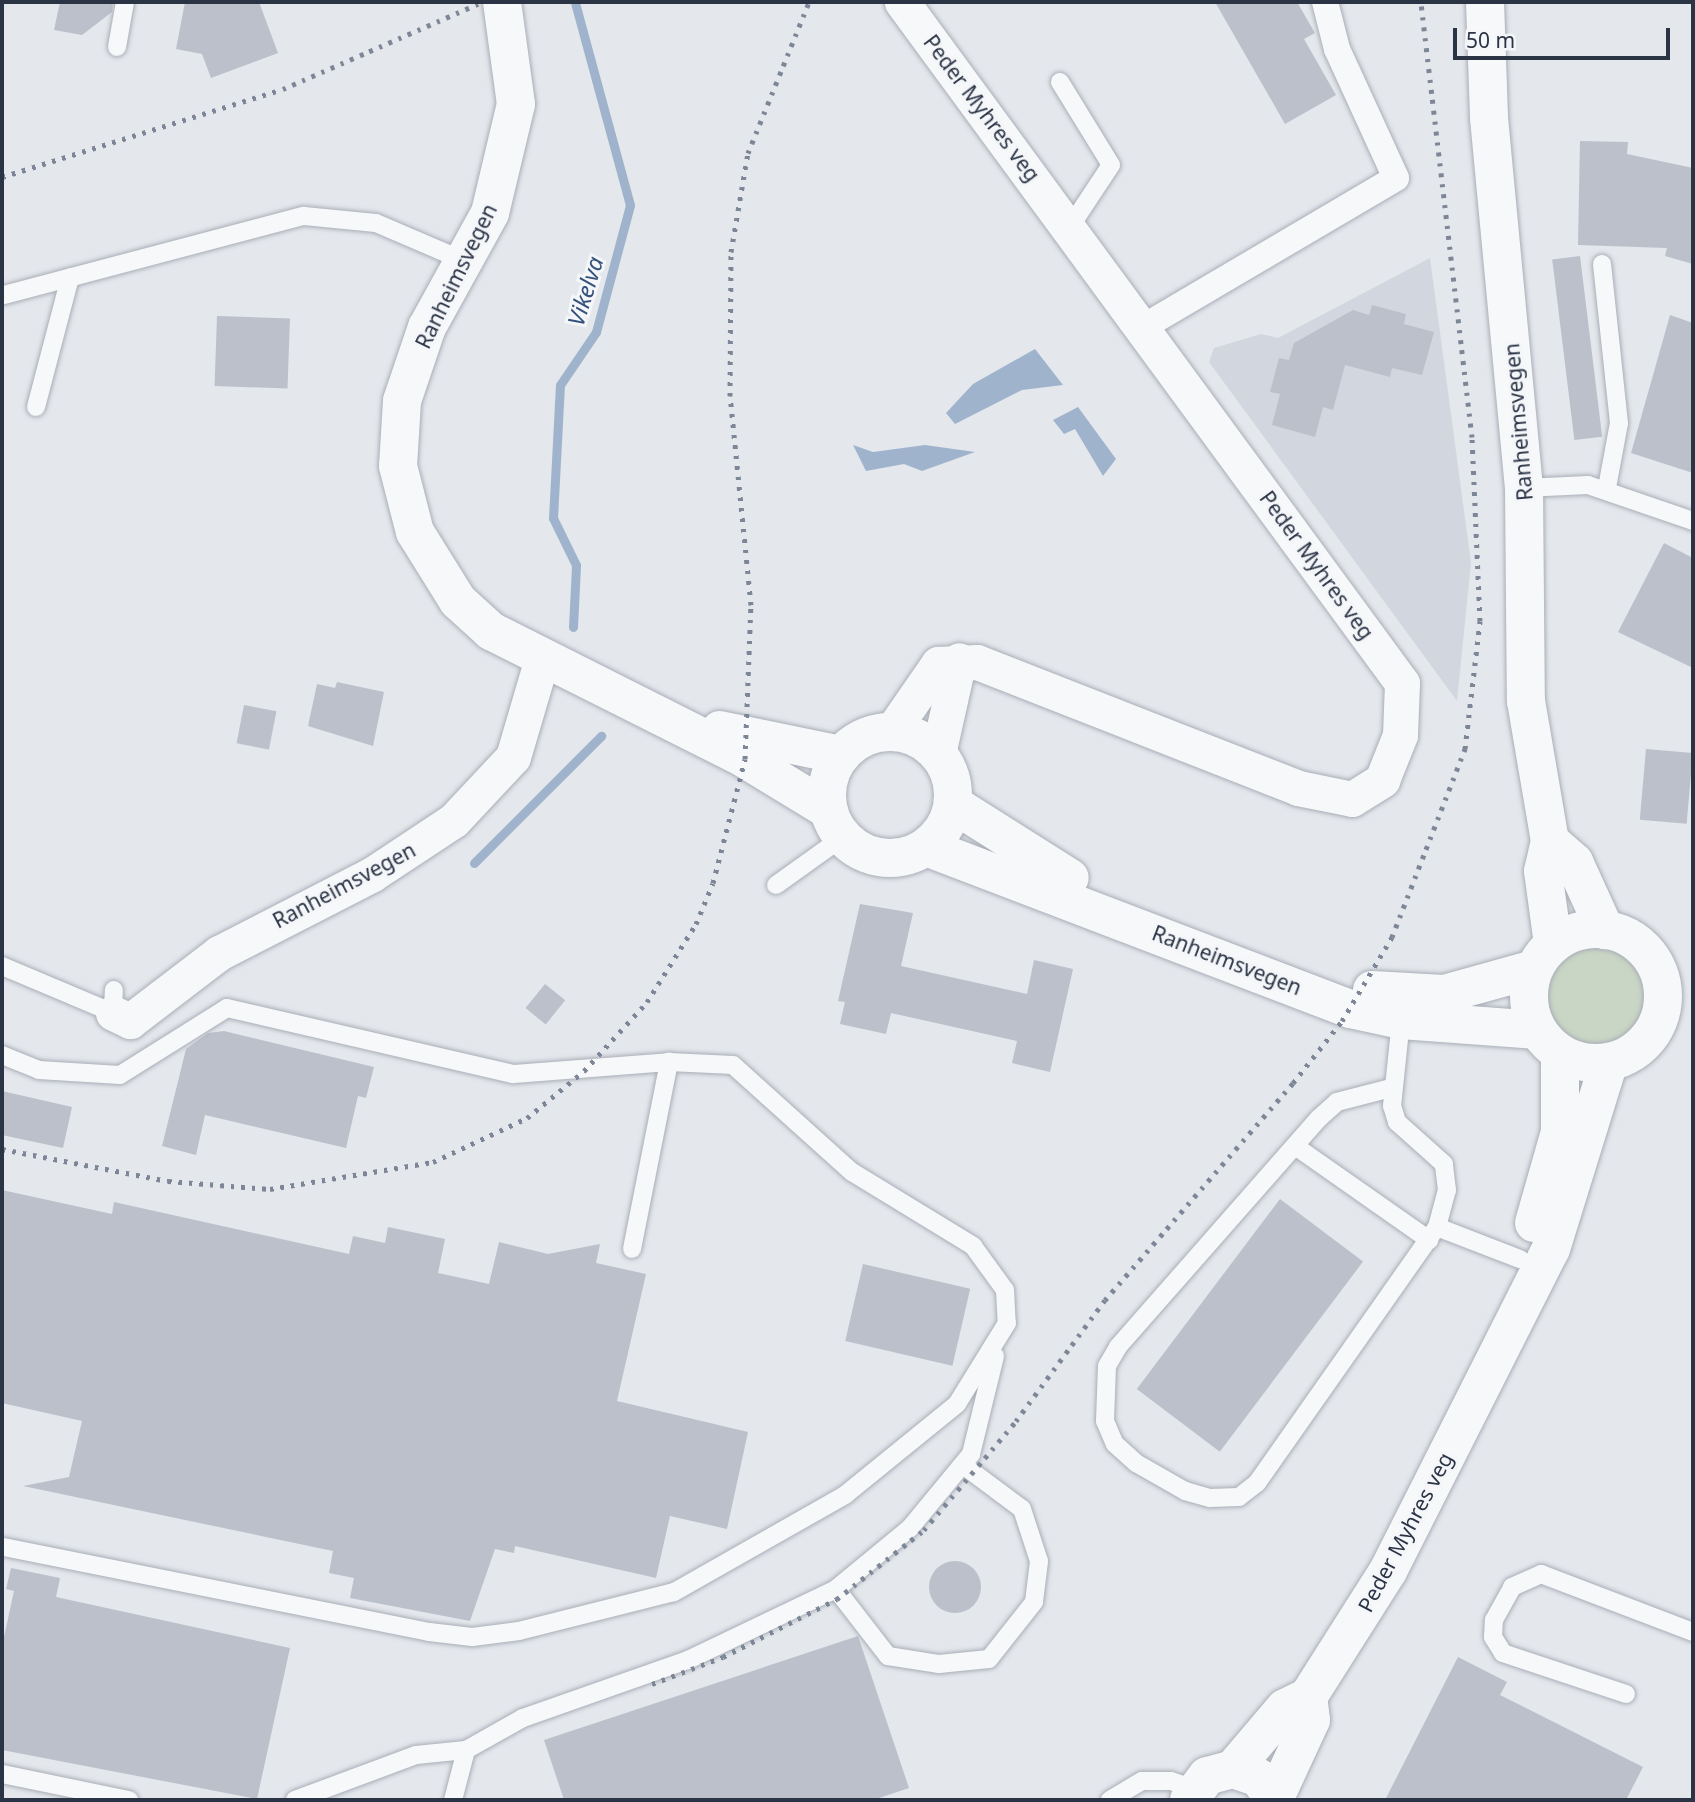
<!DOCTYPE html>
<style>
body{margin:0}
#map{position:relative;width:1695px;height:1802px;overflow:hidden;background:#e4e7ec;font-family:"Noto Sans",sans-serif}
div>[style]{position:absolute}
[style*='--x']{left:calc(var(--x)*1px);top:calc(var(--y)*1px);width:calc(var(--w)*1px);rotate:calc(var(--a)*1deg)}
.built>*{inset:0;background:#d2d6de}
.green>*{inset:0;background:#c9d6c5}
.round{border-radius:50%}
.water>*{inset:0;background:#9fb4cc}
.stream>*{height:9px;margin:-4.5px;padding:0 4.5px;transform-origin:4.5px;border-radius:4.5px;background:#9fb4cc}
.building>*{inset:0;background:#bbc0ca;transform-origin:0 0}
.roads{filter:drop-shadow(0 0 2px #a9aeb7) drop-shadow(0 0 2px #a9aeb7)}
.service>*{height:18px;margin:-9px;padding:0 9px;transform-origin:9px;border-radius:9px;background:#f7f8fa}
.pedestrian>*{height:26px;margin:-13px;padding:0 13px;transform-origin:13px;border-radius:13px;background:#f7f8fa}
.minor>*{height:35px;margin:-17.5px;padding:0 17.5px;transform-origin:17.5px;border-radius:17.5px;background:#f7f8fa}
.tertiary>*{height:38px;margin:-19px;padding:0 19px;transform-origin:19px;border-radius:19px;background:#f7f8fa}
.tertiary>.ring{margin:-19px;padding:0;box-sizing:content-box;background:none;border:38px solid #f7f8fa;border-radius:50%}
.rail>*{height:5px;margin-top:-2.5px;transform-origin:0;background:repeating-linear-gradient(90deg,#7d8696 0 3.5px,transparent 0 10.5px)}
span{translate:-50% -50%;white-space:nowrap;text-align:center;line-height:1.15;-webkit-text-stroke:6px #f4f6f9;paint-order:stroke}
.street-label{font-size:21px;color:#2b3445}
.water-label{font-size:23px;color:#34527a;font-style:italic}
.frame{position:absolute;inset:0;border:4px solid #2b3445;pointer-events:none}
.scale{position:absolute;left:1453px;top:28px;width:217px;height:32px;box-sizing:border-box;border:4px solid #2b3445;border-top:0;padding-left:9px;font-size:21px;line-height:24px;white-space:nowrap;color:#2b3445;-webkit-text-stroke:5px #f4f6f9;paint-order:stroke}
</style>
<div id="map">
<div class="built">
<div style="clip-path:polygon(1430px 258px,1471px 563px,1457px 701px,1209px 362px,1214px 348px,1261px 334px,1278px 338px)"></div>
</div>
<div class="green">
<div class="round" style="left:1547px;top:948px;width:98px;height:98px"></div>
</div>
<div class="water">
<div style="clip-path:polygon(1035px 349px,1063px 385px,1022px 390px,955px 424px,946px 413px,973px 384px)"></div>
<div style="clip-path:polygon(1078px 407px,1116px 459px,1103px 476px,1075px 429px,1064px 434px,1053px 420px)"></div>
<div style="clip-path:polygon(853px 445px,873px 452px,925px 445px,975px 452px,922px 471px,904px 464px,866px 471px)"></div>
</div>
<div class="stream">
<div style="--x:573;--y:627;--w:62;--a:-87.2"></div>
<div style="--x:576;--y:565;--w:52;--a:-116.1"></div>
<div style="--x:553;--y:518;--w:133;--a:-87"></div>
<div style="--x:560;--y:385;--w:64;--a:-55.8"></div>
<div style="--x:596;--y:332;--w:131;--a:-75"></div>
<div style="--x:630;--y:205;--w:210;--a:-105.2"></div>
<div style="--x:474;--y:863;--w:180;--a:-45"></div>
</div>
<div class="building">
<div style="clip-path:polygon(60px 2px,113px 2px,112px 12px,82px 35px,54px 30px)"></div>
<div style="clip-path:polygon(185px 2px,259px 2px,278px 53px,211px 78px,202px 54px,176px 49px)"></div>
<div style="clip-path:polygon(1215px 2px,1297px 2px,1315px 33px,1304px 39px,1336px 95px,1285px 124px)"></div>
<div style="clip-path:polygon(1580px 141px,1628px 142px,1627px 154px,1693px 168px,1693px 264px,1665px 256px,1667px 248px,1578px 245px)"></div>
<div style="left:1580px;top:256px;width:182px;height:28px;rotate:83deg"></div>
<div style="clip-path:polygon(1372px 305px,1406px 314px,1404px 324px,1434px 332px,1422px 375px,1392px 368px,1390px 377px,1345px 365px,1333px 410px,1323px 407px,1315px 437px,1272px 425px,1280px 394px,1270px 392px,1279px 358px,1289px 360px,1294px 343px,1353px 310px,1369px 315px)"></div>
<div style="clip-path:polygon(1670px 315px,1693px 323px,1693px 473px,1631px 453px)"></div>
<div style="left:217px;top:316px;width:73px;height:70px;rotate:2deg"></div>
<div style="clip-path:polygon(1664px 543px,1693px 558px,1693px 668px,1618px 632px)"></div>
<div style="clip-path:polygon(337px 682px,384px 692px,373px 746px,308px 726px,317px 684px,335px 688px)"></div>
<div style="left:244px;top:705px;width:33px;height:39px;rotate:11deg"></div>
<div style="left:1646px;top:749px;width:47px;height:71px;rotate:5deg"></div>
<div style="clip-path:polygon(860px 904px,913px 913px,901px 966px,1027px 994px,1034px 960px,1073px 969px,1050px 1072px,1012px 1063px,1017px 1041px,891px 1013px,886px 1034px,840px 1024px,845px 1002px,838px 1001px)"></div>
<div style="left:545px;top:984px;width:26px;height:31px;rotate:39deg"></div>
<div style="clip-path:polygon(224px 1031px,374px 1067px,366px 1098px,358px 1096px,346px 1148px,205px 1115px,196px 1155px,162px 1146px,186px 1049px,208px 1033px)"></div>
<div style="clip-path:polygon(2px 1091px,72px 1107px,63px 1148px,2px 1135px)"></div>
<div style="clip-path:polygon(2px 1190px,112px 1214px,114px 1202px,349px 1254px,353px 1236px,385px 1243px,388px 1227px,445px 1239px,438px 1273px,489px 1284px,499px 1242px,548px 1254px,600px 1244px,596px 1263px,646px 1274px,617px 1401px,748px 1432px,727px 1529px,670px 1516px,656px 1578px,515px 1546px,514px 1553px,495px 1549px,470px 1621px,350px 1598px,354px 1578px,329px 1573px,333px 1551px,23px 1486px,69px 1477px,82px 1421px,2px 1403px)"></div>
<div style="left:1280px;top:1199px;width:104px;height:238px;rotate:37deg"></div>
<div style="left:863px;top:1264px;width:110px;height:79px;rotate:13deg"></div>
<div class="round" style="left:929px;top:1561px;width:52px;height:52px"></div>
<div style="clip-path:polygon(11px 1568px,60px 1578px,56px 1597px,290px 1648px,257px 1799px,2px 1750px,2px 1646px,14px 1591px,6px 1589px)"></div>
<div style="clip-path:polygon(858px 1636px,909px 1788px,873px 1800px,564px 1800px,544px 1740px)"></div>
<div style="clip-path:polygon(1458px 1657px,1507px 1682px,1500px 1695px,1643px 1767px,1626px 1800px,1385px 1800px)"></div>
</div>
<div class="roads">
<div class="service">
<div style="--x:117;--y:47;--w:46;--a:-79.9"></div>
<div style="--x:1060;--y:82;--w:97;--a:58.4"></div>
<div style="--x:1111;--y:165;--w:74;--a:123.5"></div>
<div style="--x:1602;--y:264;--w:160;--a:83.9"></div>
<div style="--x:1619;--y:423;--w:66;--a:100.5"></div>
<div style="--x:4;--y:295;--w:310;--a:-14.8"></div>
<div style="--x:304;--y:216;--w:72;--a:5.6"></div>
<div style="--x:376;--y:223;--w:99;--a:23.2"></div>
<div style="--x:36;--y:407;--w:134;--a:-75.3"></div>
<div style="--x:1524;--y:488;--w:64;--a:-2.7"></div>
<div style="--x:1588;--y:485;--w:111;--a:18.9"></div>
<div style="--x:776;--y:885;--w:82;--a:-35.6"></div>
<div style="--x:2;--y:966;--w:121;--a:22.9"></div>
<div style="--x:113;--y:1013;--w:23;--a:-88"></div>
<div style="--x:2;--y:1055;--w:40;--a:22"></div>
<div style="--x:39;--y:1070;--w:81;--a:3.5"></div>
<div style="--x:120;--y:1075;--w:126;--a:-32.1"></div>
<div style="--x:227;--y:1008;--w:294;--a:13"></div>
<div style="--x:514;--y:1074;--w:155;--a:-4.4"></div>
<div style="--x:669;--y:1062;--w:64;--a:2.7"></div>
<div style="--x:733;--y:1065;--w:160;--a:42"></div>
<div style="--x:852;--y:1172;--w:142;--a:31.4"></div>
<div style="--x:973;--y:1246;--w:54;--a:54"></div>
<div style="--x:1005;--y:1290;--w:33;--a:87"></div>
<div style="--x:1007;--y:1323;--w:95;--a:121.7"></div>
<div style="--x:957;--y:1404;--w:144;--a:140.9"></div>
<div style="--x:845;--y:1495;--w:197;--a:150.4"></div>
<div style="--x:674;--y:1592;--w:160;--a:165.9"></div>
<div style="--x:519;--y:1631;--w:47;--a:172.7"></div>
<div style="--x:472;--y:1637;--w:43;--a:-173.4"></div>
<div style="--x:429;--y:1632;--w:435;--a:-168.7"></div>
<div style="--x:1391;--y:1088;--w:56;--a:165.5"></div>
<div style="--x:1337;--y:1102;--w:24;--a:138"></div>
<div style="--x:1319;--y:1118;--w:305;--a:131.3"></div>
<div style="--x:1118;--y:1347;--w:22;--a:120"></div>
<div style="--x:1107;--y:1366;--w:55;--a:92.1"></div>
<div style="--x:1105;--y:1421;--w:25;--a:67"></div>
<div style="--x:1115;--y:1444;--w:28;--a:42"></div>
<div style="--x:1136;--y:1463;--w:56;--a:29.7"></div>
<div style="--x:1185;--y:1491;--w:26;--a:16"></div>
<div style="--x:1210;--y:1498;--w:29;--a:-2"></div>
<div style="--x:1239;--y:1497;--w:23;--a:-38"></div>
<div style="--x:1257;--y:1483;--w:313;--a:-54.9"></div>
<div style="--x:1437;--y:1227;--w:38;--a:-75"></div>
<div style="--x:1447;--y:1190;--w:26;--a:-97"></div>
<div style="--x:1444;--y:1164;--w:63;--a:-138.2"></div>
<div style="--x:1397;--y:1122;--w:17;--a:-107"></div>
<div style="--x:1392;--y:1106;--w:86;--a:-84"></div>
<div style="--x:1295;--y:1146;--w:164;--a:35"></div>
<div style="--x:1437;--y:1227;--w:89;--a:21.1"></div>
<div style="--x:632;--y:1249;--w:191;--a:-78.8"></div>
<div style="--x:836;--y:1589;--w:85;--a:52.2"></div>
<div style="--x:888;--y:1656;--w:52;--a:8.9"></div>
<div style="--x:939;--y:1664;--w:50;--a:-5.7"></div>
<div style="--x:989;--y:1659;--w:73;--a:-51.7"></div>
<div style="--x:1034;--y:1602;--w:41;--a:-83"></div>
<div style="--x:1039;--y:1561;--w:55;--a:-108.1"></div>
<div style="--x:1022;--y:1509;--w:74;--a:-143.3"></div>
<div style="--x:1626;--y:1694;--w:130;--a:-161.6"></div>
<div style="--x:1503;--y:1653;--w:19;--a:-122"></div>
<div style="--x:1493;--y:1637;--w:17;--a:-87"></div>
<div style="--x:1494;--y:1620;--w:38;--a:-61"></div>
<div style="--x:1512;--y:1587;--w:32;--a:-24"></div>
<div style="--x:1541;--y:1574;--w:163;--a:20.9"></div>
<div style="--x:2;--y:1774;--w:130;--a:11.6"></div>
<div style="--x:295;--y:1800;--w:129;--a:-20.4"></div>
<div style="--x:416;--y:1755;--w:50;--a:-5.7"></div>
<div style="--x:453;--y:1800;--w:52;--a:-75.4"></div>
<div style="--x:466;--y:1750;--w:65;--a:-29.3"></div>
<div style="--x:523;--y:1718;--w:175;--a:-19.4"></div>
<div style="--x:688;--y:1660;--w:164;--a:-25.6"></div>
<div style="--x:836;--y:1589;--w:96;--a:-39.5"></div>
<div style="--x:910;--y:1528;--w:96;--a:-50.5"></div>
<div style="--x:971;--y:1454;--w:101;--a:-76.2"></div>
<div style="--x:1110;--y:1800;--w:37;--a:-31"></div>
<div style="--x:1142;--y:1781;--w:29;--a:0"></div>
<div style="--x:1171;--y:1781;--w:24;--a:19"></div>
</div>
<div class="pedestrian">
<div style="--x:1145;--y:326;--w:291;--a:-30.5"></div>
<div style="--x:1396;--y:178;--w:142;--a:-114.6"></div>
<div style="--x:1337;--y:49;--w:49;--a:-104.3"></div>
</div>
<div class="minor">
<div style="--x:891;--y:732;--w:83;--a:-55.3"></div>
<div style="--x:938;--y:664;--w:39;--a:-3"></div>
<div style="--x:977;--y:662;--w:345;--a:21.4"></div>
<div style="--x:1298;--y:788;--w:55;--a:11.5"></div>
<div style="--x:1352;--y:799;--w:36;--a:-32"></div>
<div style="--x:1382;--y:780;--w:48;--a:-68.2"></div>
<div style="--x:1400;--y:735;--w:52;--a:-87.8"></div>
<div style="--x:1402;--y:683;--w:845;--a:-126.29"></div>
<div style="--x:938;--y:754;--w:96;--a:-77.4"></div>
<div style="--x:113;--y:1013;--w:19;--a:25"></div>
<div style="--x:130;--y:1021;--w:112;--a:-37.4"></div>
<div style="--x:219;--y:953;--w:171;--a:-27.2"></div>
<div style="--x:371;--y:875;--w:100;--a:-33.5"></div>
<div style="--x:454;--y:820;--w:86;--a:-46.9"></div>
<div style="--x:513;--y:757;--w:99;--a:-73.6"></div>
</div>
<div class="tertiary">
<div style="--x:502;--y:2;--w:103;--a:82.2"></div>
<div style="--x:516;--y:104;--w:112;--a:103.4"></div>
<div style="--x:490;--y:213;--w:130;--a:118.9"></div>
<div style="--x:427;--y:327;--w:78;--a:108.7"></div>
<div style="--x:402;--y:401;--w:65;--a:93.5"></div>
<div style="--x:398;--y:466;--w:68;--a:75.6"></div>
<div style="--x:415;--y:532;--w:81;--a:58.1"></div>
<div style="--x:458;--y:601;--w:45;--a:42.3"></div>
<div style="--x:491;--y:631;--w:284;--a:26.7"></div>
<div style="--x:745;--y:759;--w:98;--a:31.3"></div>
<div style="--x:1485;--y:2;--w:116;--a:88"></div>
<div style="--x:1489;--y:118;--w:372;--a:84.6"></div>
<div style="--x:1524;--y:488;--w:213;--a:89.5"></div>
<div style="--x:1526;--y:701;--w:142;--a:80.3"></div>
<div style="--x:1550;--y:841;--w:31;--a:103"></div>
<div style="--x:1543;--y:871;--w:74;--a:82.2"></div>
<div style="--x:720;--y:730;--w:124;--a:11.7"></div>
<div class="ring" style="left:827px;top:732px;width:88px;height:88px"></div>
<div style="--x:953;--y:804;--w:138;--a:32.3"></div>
<div style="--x:1550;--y:841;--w:32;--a:41"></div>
<div style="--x:1574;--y:862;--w:75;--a:65.5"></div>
<div style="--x:926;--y:847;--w:454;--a:20.9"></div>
<div style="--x:1350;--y:1009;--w:52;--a:12.2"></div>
<div style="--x:1401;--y:1020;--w:137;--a:4.2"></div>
<div class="ring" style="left:1529px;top:929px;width:96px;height:96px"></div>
<div style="--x:1372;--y:990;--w:72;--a:3.2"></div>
<div style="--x:1444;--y:994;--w:93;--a:-15.5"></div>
<div style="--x:1534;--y:1223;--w:95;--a:-74.1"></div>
<div style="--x:1560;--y:1132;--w:79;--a:-90"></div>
<div style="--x:1233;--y:1769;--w:80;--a:-49.6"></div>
<div style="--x:1285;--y:1708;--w:25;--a:-26"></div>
<div style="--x:1308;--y:1697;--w:149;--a:-57.6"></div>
<div style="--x:1388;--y:1571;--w:361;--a:-63.2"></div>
<div style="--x:1551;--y:1249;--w:196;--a:-72.8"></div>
<div style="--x:1189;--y:1800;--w:30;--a:-53"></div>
<div style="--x:1207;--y:1776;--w:27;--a:-15"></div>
<div style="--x:1233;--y:1769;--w:28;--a:19"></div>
<div style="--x:1259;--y:1778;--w:27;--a:56"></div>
<div style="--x:1274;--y:1800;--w:88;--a:-65.2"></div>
<div style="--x:1311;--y:1720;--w:23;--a:-97"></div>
</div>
</div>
<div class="rail">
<div style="--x:2;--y:177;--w:294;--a:-17.4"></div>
<div style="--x:283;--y:89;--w:217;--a:-23.6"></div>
<div style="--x:2;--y:1149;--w:169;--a:10.9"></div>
<div style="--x:168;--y:1181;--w:102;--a:4.5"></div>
<div style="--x:270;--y:1189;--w:165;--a:-9.4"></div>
<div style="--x:433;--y:1162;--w:104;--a:-25.1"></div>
<div style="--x:527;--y:1118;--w:74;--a:-39.5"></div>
<div style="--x:584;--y:1071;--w:93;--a:-47.6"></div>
<div style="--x:647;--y:1002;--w:92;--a:-57.9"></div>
<div style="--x:696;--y:924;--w:44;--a:-67.5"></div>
<div style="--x:713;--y:883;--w:128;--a:-75.5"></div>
<div style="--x:745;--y:759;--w:154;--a:-87.8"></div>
<div style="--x:751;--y:605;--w:210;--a:-95.7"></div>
<div style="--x:730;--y:396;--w:144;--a:-89.6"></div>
<div style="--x:731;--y:252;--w:100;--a:-80.3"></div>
<div style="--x:748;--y:153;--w:163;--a:-68"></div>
<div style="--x:652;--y:1684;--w:76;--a:-20.8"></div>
<div style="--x:723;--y:1657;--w:128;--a:-27"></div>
<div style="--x:837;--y:1599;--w:111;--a:-38.4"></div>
<div style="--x:924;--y:1530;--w:143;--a:-49.8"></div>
<div style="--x:1016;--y:1421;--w:150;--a:-53.7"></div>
<div style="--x:1105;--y:1300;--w:287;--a:-49.1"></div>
<div style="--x:1293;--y:1083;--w:79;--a:-51.7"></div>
<div style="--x:1342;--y:1021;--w:98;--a:-59.2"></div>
<div style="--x:1392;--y:937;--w:202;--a:-68.8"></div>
<div style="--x:1465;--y:749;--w:129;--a:-83.3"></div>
<div style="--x:1480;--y:621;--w:184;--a:-92.5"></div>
<div style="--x:1472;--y:437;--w:438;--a:-96.7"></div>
</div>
<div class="street-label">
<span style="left:982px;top:108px;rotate:53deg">Peder Myhres veg</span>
<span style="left:456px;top:276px;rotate:-64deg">Ranheimsvegen</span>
<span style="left:1518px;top:422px;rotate:-95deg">Ranheimsvegen</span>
<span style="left:1317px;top:565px;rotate:54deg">Peder Myhres veg</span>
<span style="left:344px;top:885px;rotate:-28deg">Ranheimsvegen</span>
<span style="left:1227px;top:960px;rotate:21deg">Ranheimsvegen</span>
<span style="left:1405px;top:1532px;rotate:-62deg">Peder Myhres veg</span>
</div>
<div class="water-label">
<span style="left:585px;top:291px;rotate:-73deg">Vikelva</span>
</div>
<div class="frame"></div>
<div class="scale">50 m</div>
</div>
